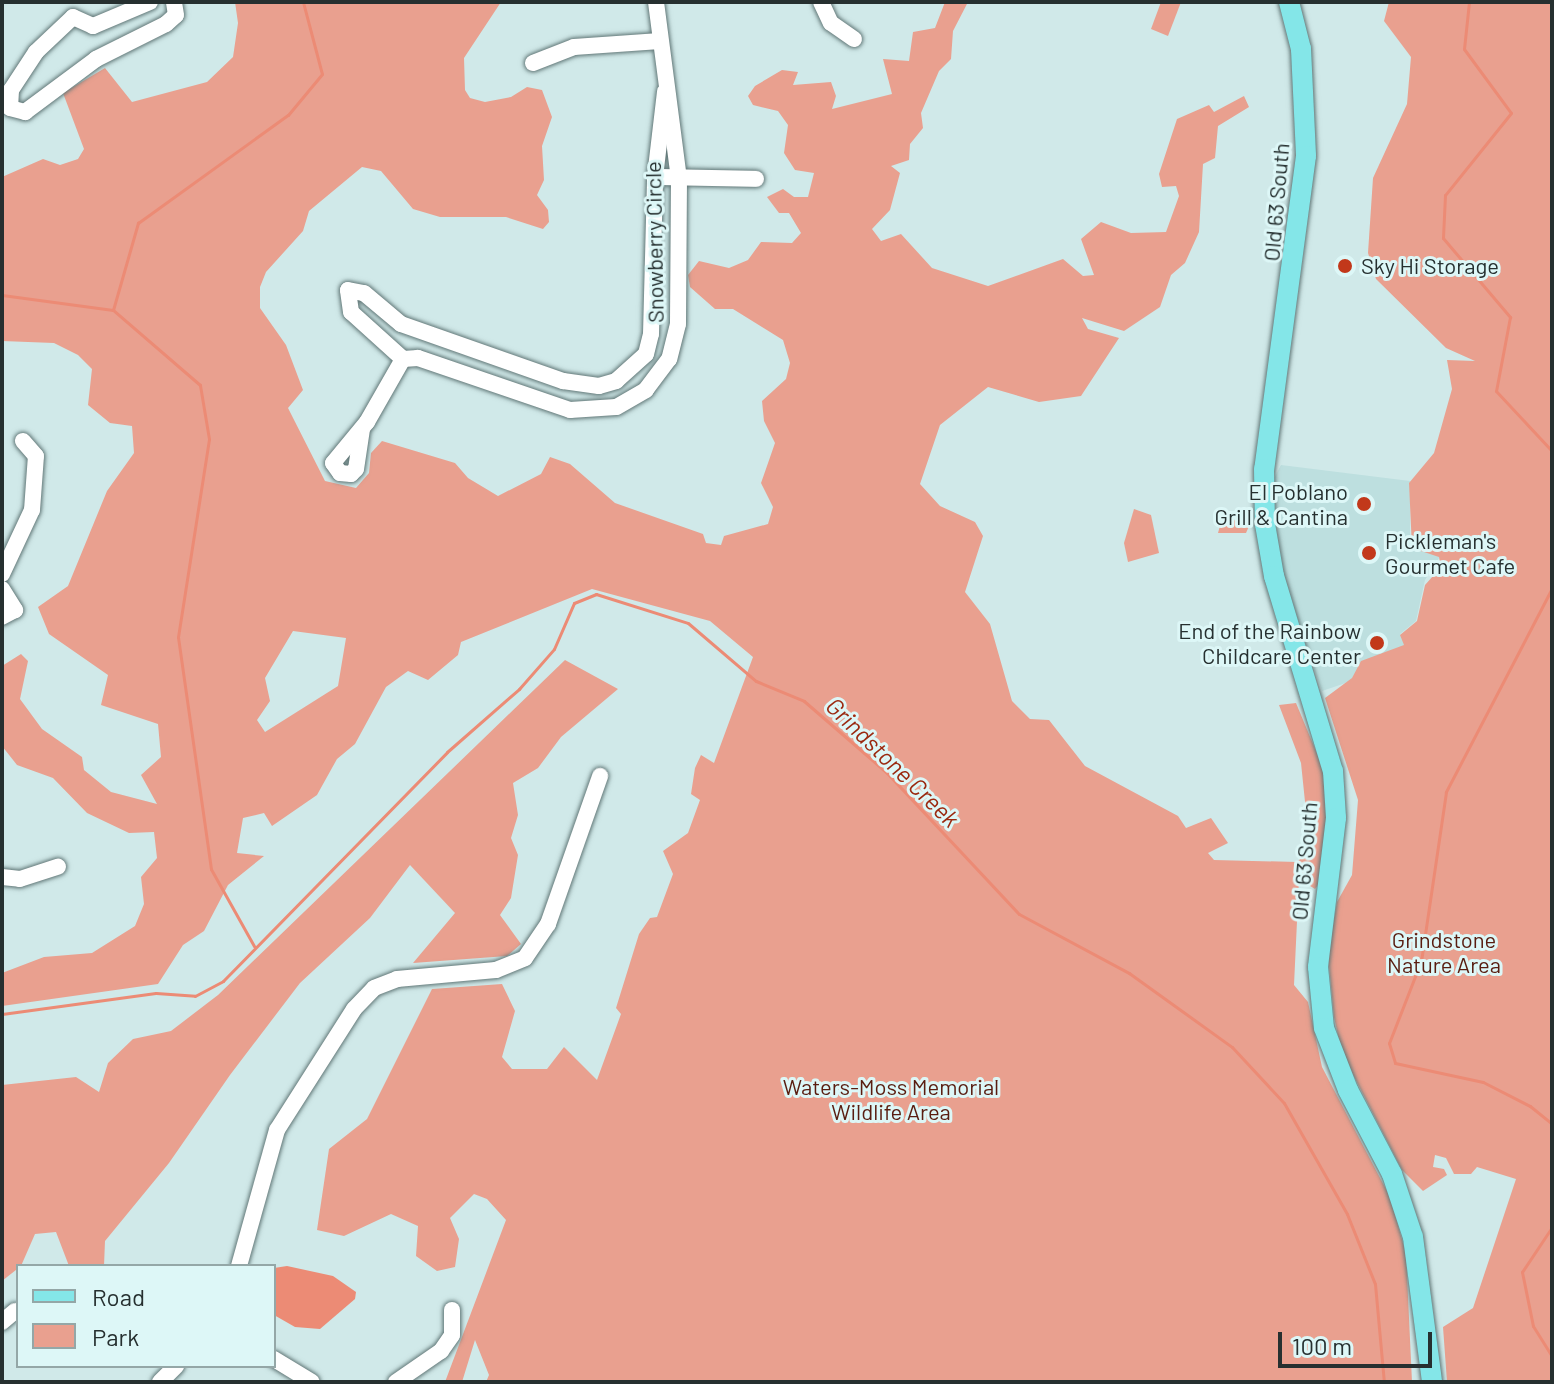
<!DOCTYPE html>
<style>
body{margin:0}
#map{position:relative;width:1554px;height:1384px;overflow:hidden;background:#d0e9e9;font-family:Barlow,sans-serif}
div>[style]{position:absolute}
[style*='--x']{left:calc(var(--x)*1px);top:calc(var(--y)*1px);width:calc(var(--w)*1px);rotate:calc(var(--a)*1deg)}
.built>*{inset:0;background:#bddfdf}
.green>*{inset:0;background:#e9a08f}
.water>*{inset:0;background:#ec8b75}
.stream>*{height:3px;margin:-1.5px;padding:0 1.5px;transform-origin:1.5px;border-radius:1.5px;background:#ec8b75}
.roads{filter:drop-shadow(0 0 2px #617777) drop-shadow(0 0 2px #617777)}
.minor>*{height:16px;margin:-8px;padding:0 8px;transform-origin:8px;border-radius:8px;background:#fff}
.major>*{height:20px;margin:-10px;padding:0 10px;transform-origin:10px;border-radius:10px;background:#84e6e8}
.dots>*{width:22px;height:22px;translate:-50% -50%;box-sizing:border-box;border:4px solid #ddf7f7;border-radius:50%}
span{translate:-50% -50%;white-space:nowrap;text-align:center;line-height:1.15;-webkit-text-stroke:6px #ddf7f7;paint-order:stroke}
.street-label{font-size:22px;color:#263030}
.poi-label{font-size:22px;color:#263030}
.left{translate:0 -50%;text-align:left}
.right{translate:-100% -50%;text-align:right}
.park-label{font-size:22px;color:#591d10}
.water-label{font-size:24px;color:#9b2910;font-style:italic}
.frame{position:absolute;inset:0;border:4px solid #263030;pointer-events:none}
.legend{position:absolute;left:16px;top:1264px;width:260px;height:104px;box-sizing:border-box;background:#ddf7f7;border:2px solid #94a7a7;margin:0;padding:10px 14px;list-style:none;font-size:24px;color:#263030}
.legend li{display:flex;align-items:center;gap:16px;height:40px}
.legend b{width:40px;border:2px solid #94a7a7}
.scale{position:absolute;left:1278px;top:1332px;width:154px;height:36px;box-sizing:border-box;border:4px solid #263030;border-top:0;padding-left:10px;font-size:24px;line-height:28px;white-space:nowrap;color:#263030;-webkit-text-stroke:6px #ddf7f7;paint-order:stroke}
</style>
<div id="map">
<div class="built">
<div style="clip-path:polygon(1281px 465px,1410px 481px,1410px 538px,1441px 555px,1425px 580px,1416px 621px,1400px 634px,1411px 661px,1322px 691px,1291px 603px,1275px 535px,1273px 480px)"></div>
</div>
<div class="green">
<div style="clip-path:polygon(evenodd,235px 2px,501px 2px,464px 58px,465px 90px,470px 98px,485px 102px,511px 97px,527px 87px,542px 90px,552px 117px,542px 146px,544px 180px,537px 195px,548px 210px,549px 222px,543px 229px,506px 217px,440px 217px,413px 209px,381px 171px,362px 167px,309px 211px,303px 231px,266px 272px,260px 287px,260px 308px,286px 345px,303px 390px,288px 408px,325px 481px,356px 488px,369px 473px,371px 453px,382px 441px,455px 463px,468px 478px,498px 496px,541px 474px,550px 457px,570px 464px,615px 503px,703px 534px,706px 543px,721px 545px,724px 536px,768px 524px,773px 507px,761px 483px,775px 443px,764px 421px,762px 401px,786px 379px,790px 363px,783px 340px,733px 309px,715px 309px,690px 287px,688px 275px,699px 261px,729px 268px,748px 260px,761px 242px,792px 243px,801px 233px,789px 213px,779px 213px,767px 197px,783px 189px,794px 197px,808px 197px,814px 173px,795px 170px,784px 153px,788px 125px,778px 111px,753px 105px,748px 96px,755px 86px,782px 70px,798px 72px,793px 85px,831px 82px,836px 96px,832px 109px,892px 94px,883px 59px,909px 61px,913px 32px,935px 28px,945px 2px,968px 2px,953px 31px,951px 59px,939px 71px,921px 113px,923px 128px,910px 144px,909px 160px,891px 166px,900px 173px,890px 210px,872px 229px,881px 241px,901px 234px,932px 268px,988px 286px,1063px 259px,1083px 276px,1094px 275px,1081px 239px,1101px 222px,1131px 233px,1166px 232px,1179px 196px,1176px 186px,1162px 187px,1159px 174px,1177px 119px,1209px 105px,1214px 112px,1244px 96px,1249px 107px,1218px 126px,1215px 158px,1203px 164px,1199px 232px,1185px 263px,1171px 275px,1160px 307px,1124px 331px,1082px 318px,1088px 329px,1119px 338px,1081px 396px,1039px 402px,988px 387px,940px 425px,920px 484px,940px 506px,975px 522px,983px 536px,965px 592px,990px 624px,1012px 701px,1030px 719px,1049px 720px,1085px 766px,1178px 816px,1186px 828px,1211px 818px,1228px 843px,1208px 853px,1214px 860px,1297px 862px,1310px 850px,1301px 763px,1279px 705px,1296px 703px,1323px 768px,1326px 821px,1320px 882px,1315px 889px,1299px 879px,1294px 985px,1308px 1002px,1322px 1067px,1390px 1197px,1406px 1254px,1412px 1382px,486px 1382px,489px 1375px,475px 1340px,462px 1382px,445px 1382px,506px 1220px,487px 1199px,474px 1194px,450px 1218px,459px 1239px,455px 1267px,437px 1271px,416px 1256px,418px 1226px,391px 1214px,344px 1236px,317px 1230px,329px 1149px,367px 1119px,432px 989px,502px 984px,515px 1011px,502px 1057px,512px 1069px,547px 1069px,564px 1047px,597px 1080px,621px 1014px,616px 1008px,639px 934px,650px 918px,657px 917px,673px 874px,663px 851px,688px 833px,700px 800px,691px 794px,695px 768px,701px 755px,714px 763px,753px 657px,710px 621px,592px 589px,461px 642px,458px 655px,428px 680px,408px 671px,386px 687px,355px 744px,337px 759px,317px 795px,272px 826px,264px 813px,243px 818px,237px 853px,264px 856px,228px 885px,204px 931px,183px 945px,158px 984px,2px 1006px,2px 973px,44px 957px,92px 953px,135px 926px,144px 904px,141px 877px,157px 858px,154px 832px,129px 833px,87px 813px,53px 778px,17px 765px,2px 746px,2px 666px,21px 654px,28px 661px,20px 699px,42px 729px,82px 757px,84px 770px,111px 792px,157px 804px,141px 775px,161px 757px,158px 724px,101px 705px,108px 675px,49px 634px,38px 607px,68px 586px,107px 491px,134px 453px,132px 426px,110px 423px,88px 405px,92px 369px,78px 355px,54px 343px,2px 341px,2px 177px,43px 159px,60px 165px,78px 159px,84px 149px,63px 93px,105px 68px,132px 102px,207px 82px,233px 57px,238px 23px,235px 2px,293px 631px,346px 638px,338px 686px,265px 732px,257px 720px,270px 701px,265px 678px,293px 631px)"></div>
<div style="clip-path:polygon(1161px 2px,1181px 2px,1168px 36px,1151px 29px)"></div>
<div style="clip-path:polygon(1389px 2px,1552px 2px,1552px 1382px,1447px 1382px,1443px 1327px,1473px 1308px,1516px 1179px,1477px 1167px,1471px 1174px,1454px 1174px,1446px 1158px,1435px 1155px,1433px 1167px,1444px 1169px,1447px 1175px,1423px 1191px,1402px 1170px,1342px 1053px,1334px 1017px,1328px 955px,1337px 902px,1352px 875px,1358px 800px,1325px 698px,1352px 678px,1361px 661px,1404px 645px,1400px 635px,1417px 621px,1425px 585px,1441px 567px,1439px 557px,1412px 548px,1409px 483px,1434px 453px,1452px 389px,1447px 360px,1475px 361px,1446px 348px,1376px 279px,1368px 253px,1373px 178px,1407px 104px,1411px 57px,1384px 21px)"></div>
<div style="clip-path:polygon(1134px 509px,1151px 515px,1159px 553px,1128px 562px,1124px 543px)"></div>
<div style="clip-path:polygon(1245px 519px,1250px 524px,1246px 533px,1218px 533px,1221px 522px)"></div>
<div style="clip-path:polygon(565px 660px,618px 689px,561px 737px,538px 768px,513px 783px,518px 815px,511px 838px,518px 855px,511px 898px,500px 915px,521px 944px,507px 956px,413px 963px,455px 913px,410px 865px,370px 918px,300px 983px,230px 1075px,169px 1163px,105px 1241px,104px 1266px,69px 1266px,56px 1232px,35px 1234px,21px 1266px,2px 1281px,2px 1085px,76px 1077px,99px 1092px,108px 1063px,133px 1039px,171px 1031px,218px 995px)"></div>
</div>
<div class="water">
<div style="clip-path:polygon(287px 1266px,333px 1276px,356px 1292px,355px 1299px,320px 1329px,295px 1327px,274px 1315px,274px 1268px)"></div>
</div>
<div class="stream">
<div style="--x:1469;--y:2;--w:47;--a:96.1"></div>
<div style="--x:1464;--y:49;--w:79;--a:53.7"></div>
<div style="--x:1511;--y:113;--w:105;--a:128.8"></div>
<div style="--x:1445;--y:195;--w:43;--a:92.7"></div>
<div style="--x:1443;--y:238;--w:104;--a:49.7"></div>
<div style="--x:1510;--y:317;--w:75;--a:100.7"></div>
<div style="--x:1496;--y:391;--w:82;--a:47"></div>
<div style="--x:2;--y:295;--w:112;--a:7.7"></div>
<div style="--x:1552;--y:588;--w:230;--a:117.5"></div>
<div style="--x:1446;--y:792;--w:171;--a:98.4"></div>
<div style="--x:1421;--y:961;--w:88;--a:111.3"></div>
<div style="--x:1389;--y:1043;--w:21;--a:73"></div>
<div style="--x:1395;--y:1063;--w:90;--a:12.2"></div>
<div style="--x:1483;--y:1082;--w:53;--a:27.1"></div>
<div style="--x:1530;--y:1106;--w:28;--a:39"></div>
<div style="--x:254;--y:946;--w:88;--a:-119.2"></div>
<div style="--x:211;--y:869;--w:234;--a:-98.1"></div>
<div style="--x:178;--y:637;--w:200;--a:-81.1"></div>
<div style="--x:209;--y:439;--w:55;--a:-99.5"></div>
<div style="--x:200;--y:385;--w:115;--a:-139.2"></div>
<div style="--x:113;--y:310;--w:91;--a:-74"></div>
<div style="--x:138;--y:223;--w:185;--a:-35.8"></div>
<div style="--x:288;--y:115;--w:53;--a:-50.3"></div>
<div style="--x:322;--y:74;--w:74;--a:-104.8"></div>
<div style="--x:2;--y:1014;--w:155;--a:-7.8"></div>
<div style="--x:156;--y:993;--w:39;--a:4"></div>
<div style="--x:195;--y:996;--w:32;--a:-28"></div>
<div style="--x:223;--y:981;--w:320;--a:-45.6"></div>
<div style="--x:447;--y:752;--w:96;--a:-41.2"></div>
<div style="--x:519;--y:689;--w:53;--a:-48.8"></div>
<div style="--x:554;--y:649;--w:50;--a:-66.5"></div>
<div style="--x:574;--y:603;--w:24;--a:-22"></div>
<div style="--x:596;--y:594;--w:96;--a:17.5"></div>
<div style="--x:688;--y:623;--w:89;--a:40.5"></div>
<div style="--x:756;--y:681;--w:52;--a:22.6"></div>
<div style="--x:804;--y:701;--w:110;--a:40.9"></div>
<div style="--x:887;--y:773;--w:193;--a:46.9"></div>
<div style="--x:1019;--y:914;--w:125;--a:28.2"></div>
<div style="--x:1129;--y:973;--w:127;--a:35.7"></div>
<div style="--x:1232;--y:1047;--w:76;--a:47.1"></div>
<div style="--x:1284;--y:1103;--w:128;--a:60.4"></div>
<div style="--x:1347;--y:1214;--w:75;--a:68.2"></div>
<div style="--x:1375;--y:1284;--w:98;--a:84.8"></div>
<div style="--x:1552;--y:1227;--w:54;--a:123.7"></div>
<div style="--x:1522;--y:1272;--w:55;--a:78.5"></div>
<div style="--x:1533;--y:1326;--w:36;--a:58"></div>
</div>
<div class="roads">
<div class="minor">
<div style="--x:150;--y:2;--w:62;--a:157.2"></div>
<div style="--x:93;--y:26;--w:22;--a:-156"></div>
<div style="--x:73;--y:17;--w:51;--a:136.6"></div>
<div style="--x:36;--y:52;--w:45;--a:123.3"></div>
<div style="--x:11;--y:90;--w:18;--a:93"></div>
<div style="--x:10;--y:108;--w:16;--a:15"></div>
<div style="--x:25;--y:112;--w:89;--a:-36.7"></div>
<div style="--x:96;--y:59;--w:78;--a:-26.6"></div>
<div style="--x:166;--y:24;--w:13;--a:-42"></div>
<div style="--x:176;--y:15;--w:13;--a:-99"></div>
<div style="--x:656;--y:2;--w:177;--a:82.6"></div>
<div style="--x:679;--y:178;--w:146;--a:90.4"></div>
<div style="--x:678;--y:324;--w:36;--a:104"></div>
<div style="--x:669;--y:359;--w:39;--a:127"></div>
<div style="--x:646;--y:390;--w:34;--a:150"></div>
<div style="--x:616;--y:407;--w:46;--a:176.3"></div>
<div style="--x:570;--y:410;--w:161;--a:-161.1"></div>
<div style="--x:418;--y:358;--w:15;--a:176"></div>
<div style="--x:403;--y:359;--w:70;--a:-137.9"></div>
<div style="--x:351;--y:312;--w:22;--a:-98"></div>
<div style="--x:348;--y:290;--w:16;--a:11"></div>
<div style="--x:364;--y:293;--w:48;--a:40"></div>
<div style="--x:401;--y:324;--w:172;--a:19.4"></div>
<div style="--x:563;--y:381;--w:36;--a:8"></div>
<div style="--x:599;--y:386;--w:18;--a:-16"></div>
<div style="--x:616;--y:381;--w:40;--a:-42"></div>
<div style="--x:646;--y:354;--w:21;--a:-76"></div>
<div style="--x:651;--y:334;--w:157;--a:-88.5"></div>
<div style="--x:655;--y:177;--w:86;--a:-83.3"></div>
<div style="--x:821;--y:2;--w:23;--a:65"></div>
<div style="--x:831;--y:23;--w:28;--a:35"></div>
<div style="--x:533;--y:63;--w:44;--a:-21.3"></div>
<div style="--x:574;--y:47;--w:86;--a:-4"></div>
<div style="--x:655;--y:177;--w:101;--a:1.1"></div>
<div style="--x:362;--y:429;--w:40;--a:98.5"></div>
<div style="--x:356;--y:469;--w:7;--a:135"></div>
<div style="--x:351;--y:474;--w:11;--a:-175"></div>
<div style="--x:340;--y:473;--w:12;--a:-125"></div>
<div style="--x:333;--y:463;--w:53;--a:-50.3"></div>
<div style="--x:367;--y:422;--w:73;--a:-60.3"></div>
<div style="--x:2;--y:574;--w:71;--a:-64.9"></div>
<div style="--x:32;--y:510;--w:54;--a:-85.8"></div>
<div style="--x:36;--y:456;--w:20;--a:-131"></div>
<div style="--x:2;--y:589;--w:25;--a:58"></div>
<div style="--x:15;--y:610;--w:15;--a:152"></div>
<div style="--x:2;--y:877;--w:18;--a:6"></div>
<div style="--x:20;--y:879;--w:40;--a:-18"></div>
<div style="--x:239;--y:1266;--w:141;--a:-74.4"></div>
<div style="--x:277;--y:1130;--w:143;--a:-57.5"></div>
<div style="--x:354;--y:1009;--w:29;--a:-46"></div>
<div style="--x:374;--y:988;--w:25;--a:-21"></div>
<div style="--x:397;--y:979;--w:99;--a:-5.2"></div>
<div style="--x:496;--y:970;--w:31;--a:-22"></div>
<div style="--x:525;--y:958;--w:41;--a:-55.9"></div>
<div style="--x:548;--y:924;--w:157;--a:-70.6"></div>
<div style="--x:2;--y:1322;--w:17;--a:-40"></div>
<div style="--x:274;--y:1359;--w:44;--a:31.2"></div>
<div style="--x:160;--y:1382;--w:23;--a:-45"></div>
<div style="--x:396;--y:1382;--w:55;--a:-34.6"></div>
<div style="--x:441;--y:1351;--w:19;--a:-55"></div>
<div style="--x:452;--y:1335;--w:25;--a:-90"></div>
</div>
<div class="major">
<div style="--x:1289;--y:2;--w:49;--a:75.7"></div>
<div style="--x:1301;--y:49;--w:107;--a:87.3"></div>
<div style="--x:1306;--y:156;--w:316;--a:97.6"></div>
<div style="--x:1264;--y:469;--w:55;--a:89"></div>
<div style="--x:1265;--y:524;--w:53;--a:80.2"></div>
<div style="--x:1274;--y:576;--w:204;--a:73.2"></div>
<div style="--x:1333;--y:771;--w:47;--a:86.3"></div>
<div style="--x:1336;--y:818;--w:150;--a:96.9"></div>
<div style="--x:1318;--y:967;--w:61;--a:84.4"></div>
<div style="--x:1324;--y:1028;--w:66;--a:68.8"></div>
<div style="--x:1348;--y:1090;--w:95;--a:62.4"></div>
<div style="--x:1392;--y:1174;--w:66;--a:71.6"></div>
<div style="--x:1413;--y:1237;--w:146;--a:82.5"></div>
</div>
</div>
<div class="dots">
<div style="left:1345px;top:266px;background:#c2381a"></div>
<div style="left:1364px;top:504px;background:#c2381a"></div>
<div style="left:1369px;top:553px;background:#c2381a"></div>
<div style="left:1377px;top:643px;background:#c2381a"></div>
</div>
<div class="street-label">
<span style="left:1276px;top:202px;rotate:-85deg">Old 63 South</span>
<span style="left:654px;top:242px;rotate:-91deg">Snowberry Circle</span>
<span style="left:1304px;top:861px;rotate:-85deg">Old 63 South</span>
</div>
<div class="poi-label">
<span class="left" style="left:1361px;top:266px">Sky Hi Storage</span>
<span class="right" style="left:1348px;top:504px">El Poblano<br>Grill &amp; Cantina</span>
<span class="left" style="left:1385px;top:553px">Pickleman's<br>Gourmet Cafe</span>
<span class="right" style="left:1361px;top:643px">End of the Rainbow<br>Childcare Center</span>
</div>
<div class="park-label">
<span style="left:1444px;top:952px">Grindstone<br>Nature Area</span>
<span style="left:891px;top:1099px">Waters-Moss Memorial<br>Wildlife Area</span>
</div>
<div class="water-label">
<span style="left:893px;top:762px;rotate:44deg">Grindstone Creek</span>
</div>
<div class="frame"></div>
<ul class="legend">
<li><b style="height:10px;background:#84e6e8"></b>Road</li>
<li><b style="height:22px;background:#e9a08f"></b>Park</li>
</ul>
<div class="scale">100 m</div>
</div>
